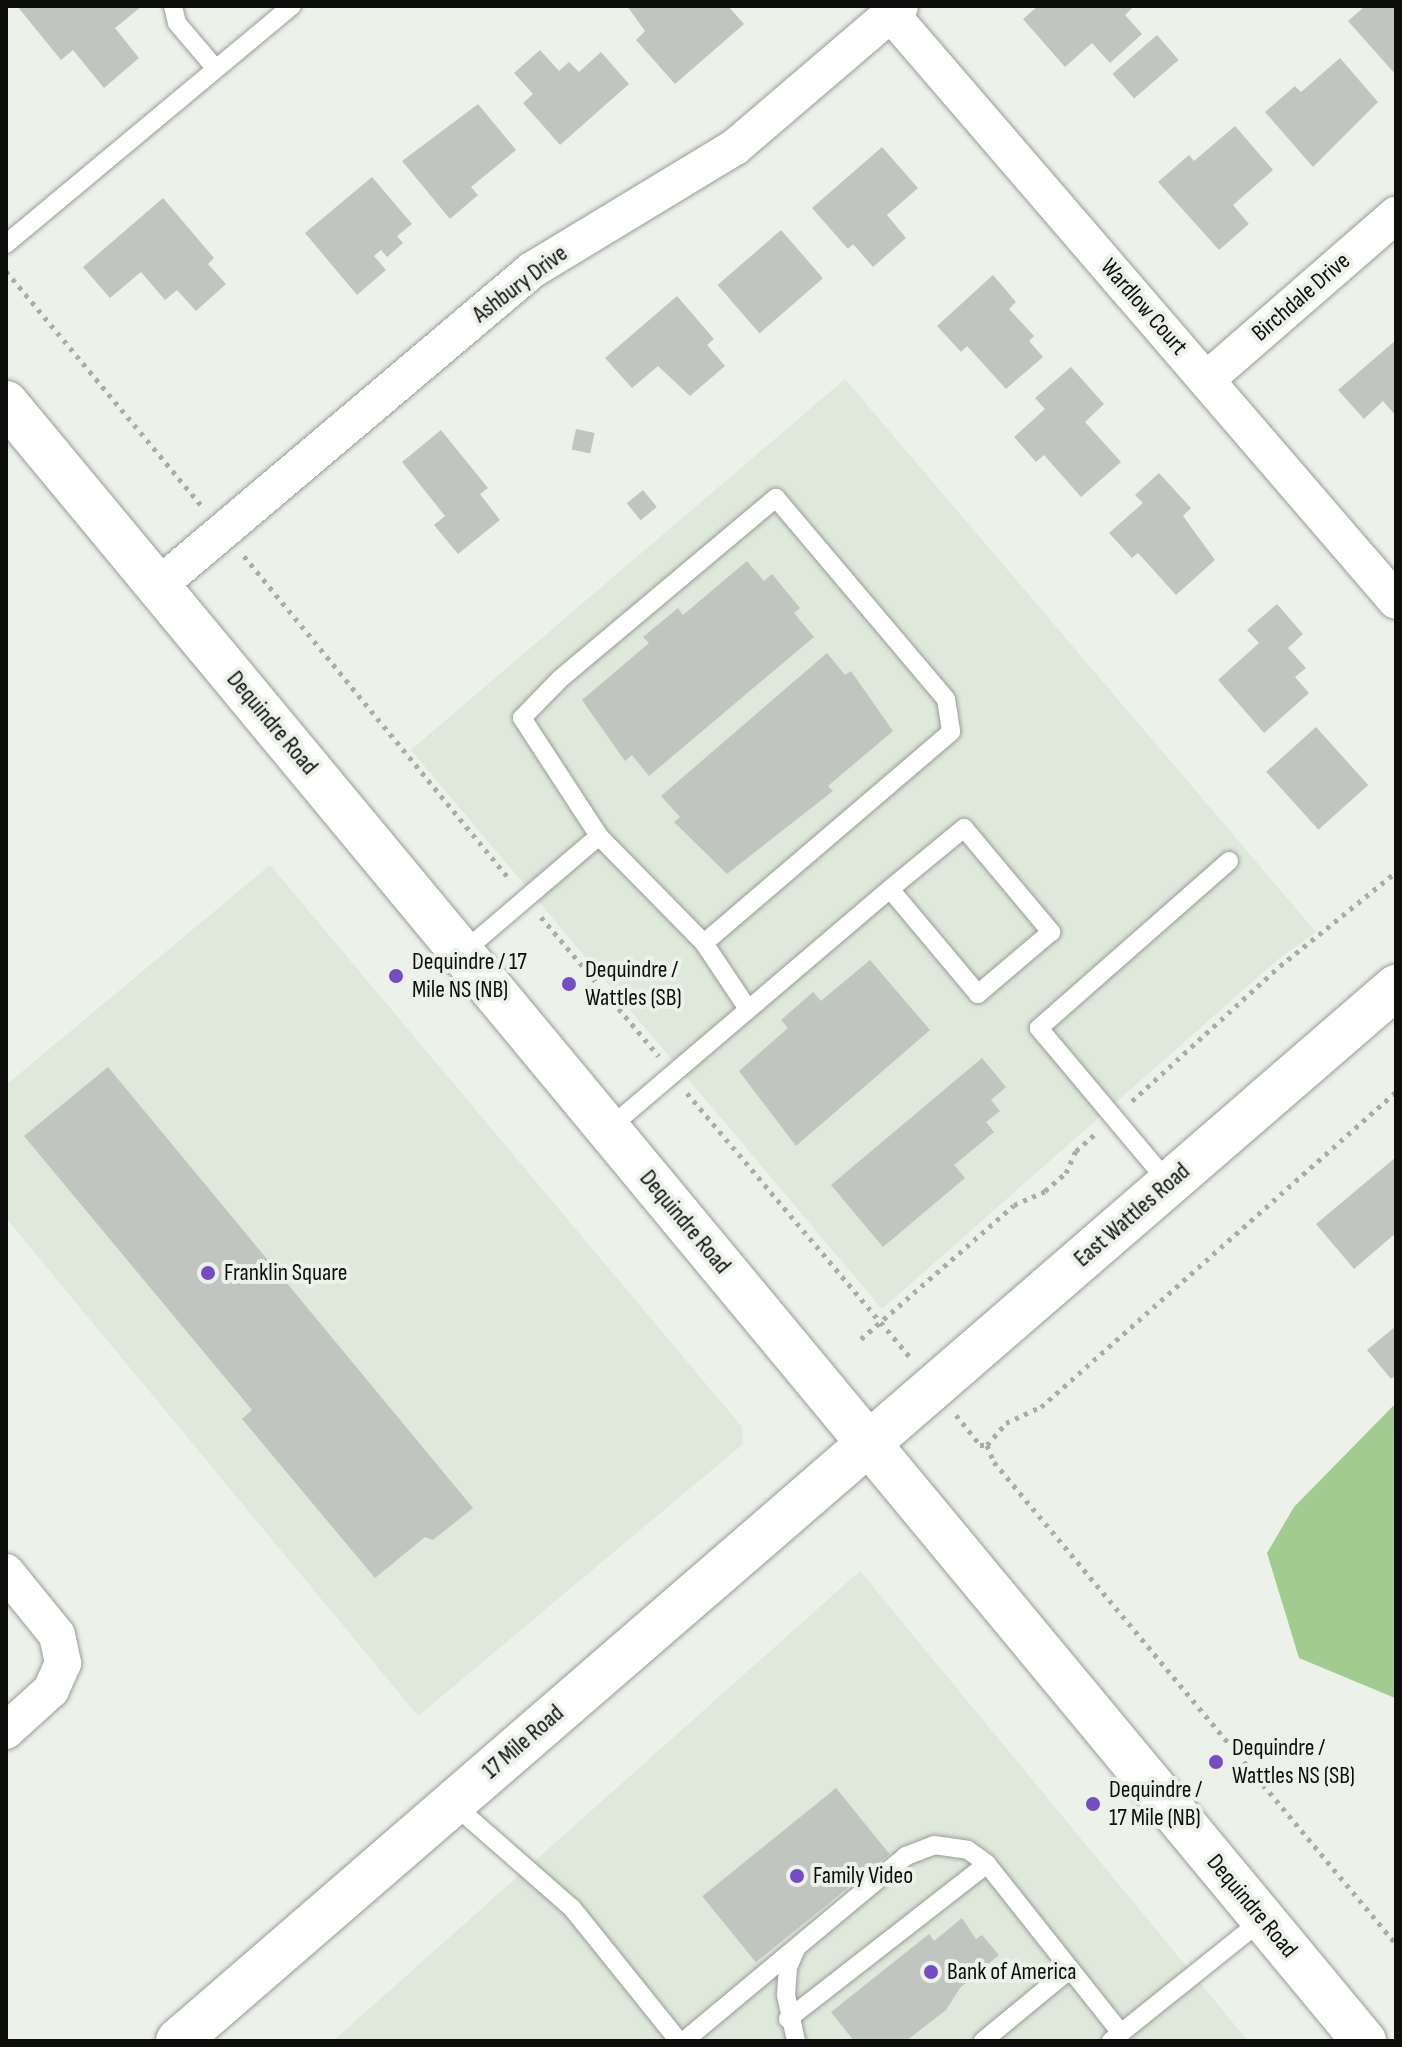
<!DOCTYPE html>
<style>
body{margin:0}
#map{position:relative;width:1402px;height:2047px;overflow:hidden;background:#ecf1ea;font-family:"Sofia Sans Condensed",sans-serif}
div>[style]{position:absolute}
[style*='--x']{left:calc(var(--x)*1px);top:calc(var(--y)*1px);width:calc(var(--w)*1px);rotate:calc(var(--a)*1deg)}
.built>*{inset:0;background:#dee8db}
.green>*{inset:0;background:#a2cb90}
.building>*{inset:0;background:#c1c5bf;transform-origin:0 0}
.path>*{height:5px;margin-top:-2.5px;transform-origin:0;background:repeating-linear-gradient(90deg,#a9ada7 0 4px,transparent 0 10px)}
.roads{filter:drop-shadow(0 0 2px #989d97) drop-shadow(0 0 2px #989d97)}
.lane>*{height:18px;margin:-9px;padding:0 9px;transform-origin:9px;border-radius:9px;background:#fff}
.street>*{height:36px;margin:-18px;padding:0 18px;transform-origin:18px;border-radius:18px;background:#fff}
.secondary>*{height:44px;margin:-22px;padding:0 22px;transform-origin:22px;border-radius:22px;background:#fff}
.dots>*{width:22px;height:22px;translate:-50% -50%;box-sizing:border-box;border:4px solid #ecf1ea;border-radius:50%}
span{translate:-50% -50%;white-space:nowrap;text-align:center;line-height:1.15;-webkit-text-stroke:8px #ecf1ea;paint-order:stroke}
.street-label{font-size:24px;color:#0d0e0c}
.poi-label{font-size:24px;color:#0d0e0c}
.left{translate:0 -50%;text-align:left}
.frame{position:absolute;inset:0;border:8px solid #0d0e0c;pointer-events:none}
</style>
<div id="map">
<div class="built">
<div style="clip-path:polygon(845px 379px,1316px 932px,1276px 961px,882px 1309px,411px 750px)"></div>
<div style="clip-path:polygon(270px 865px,742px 1427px,743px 1444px,418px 1716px,6px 1218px,6px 1085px)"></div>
<div style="clip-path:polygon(860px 1571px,1248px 2041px,333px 2041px)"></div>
</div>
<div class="green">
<div style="clip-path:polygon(1396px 1403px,1396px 1697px,1395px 1698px,1299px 1658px,1267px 1553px,1294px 1507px)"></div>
</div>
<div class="building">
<div style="clip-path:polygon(17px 6px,142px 6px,115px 28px,139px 58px,104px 88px,73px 50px,61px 60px)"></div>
<div style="clip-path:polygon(627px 6px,728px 6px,744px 24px,675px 84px,636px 40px,645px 31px)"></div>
<div style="clip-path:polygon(1038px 6px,1134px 6px,1125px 15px,1142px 34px,1110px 63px,1092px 43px,1065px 67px,1023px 19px)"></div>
<div style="clip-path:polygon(1365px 6px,1396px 6px,1396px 75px,1348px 21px)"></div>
<div style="left:1157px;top:35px;width:33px;height:59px;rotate:49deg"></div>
<div style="clip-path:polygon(540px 50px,559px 71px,569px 62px,579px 72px,601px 52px,629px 84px,560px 145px,523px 103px,533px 94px,514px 73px)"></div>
<div style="clip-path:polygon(1340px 58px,1378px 102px,1313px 167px,1265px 112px,1295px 86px,1301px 92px)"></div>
<div style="clip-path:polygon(478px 104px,516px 150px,471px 187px,478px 195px,450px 219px,402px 161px)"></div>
<div style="clip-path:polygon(1235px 126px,1273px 170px,1233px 205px,1249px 224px,1219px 250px,1158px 182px,1189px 155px,1194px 161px)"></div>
<div style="clip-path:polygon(882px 147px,918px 188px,887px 215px,906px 238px,873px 267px,853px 244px,848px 249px,812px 208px)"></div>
<div style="clip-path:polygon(372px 177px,412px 224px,397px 236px,403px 243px,387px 257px,381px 250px,374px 256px,386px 270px,357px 295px,305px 233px)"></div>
<div style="clip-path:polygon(163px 198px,214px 258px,208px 264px,226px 284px,196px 311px,177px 290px,165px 300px,141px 272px,110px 298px,83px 267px)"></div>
<div style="left:781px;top:230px;width:64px;height:84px;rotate:49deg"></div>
<div style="clip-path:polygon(993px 275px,1016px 302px,1009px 309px,1034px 336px,1029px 341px,1043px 357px,1006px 389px,967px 346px,961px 352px,937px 326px)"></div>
<div style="clip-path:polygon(677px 296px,714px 339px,707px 345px,725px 366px,690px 396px,658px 366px,632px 388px,605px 358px)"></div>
<div style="clip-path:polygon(1396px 340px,1396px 416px,1383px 401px,1364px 419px,1338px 390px)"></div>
<div style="clip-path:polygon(1071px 367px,1104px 404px,1085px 422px,1121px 462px,1081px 497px,1044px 455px,1036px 462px,1014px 437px,1045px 409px,1035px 398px)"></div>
<div style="left:576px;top:429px;width:19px;height:21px;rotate:12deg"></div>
<div style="clip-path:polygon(441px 430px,488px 488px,480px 494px,500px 520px,458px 554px,434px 525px,445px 516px,402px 462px)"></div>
<div style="clip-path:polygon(1159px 473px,1191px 508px,1183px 516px,1215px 560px,1176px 595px,1138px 553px,1132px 558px,1109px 533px,1143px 503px,1135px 495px)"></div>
<div style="left:643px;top:490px;width:22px;height:21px;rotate:51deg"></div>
<div style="clip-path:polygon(747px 561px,764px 581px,772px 574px,800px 608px,794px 613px,814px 637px,649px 776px,632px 755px,625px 761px,582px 700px,649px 643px,643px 637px,678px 608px,683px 615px)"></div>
<div style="clip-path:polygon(1277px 604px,1303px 634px,1288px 648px,1306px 668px,1295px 677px,1309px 693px,1264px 733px,1218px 680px,1259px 643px,1247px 630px)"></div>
<div style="clip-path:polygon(827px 653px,845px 675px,851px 671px,893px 731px,828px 786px,833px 791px,727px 874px,674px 822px,680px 817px,661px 796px)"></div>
<div style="left:1316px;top:727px;width:78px;height:67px;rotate:48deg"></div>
<div style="clip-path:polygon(870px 960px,930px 1030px,796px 1146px,739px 1071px,788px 1028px,781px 1020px,813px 992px,821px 1001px)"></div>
<div style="clip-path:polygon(982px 1058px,1006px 1087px,991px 1100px,1000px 1111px,986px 1122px,994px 1132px,954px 1165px,965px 1178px,883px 1247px,831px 1185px)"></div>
<div style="clip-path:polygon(108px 1067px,473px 1508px,433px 1540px,425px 1537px,375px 1578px,242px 1419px,252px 1410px,24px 1136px)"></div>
<div style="clip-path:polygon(1396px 1157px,1396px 1233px,1354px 1269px,1316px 1224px)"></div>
<div style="clip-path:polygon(1396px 1326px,1396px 1375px,1391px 1379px,1367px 1350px)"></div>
<div style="left:836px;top:1788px;width:85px;height:172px;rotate:51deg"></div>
<div style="clip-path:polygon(962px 1918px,976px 1939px,982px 1935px,999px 1955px,960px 1988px,946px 2010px,906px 2041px,854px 2041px,831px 2012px,929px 1934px,934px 1941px)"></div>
</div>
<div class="path">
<div style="--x:6;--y:271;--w:305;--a:50.2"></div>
<div style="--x:244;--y:556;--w:418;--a:50.6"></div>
<div style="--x:541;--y:917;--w:182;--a:49.7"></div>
<div style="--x:687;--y:1093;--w:346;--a:49.8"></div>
<div style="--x:1132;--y:1101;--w:200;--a:-42.4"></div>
<div style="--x:1280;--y:966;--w:149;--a:-39"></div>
<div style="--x:861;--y:1339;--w:203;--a:-41.2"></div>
<div style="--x:1014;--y:1205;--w:34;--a:-24"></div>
<div style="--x:1045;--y:1191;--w:28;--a:-41"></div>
<div style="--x:1066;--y:1173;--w:24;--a:-66"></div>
<div style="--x:1076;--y:1151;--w:25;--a:-42"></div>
<div style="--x:956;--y:1415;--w:38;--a:51"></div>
<div style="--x:980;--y:1445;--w:7;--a:0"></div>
<div style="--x:987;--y:1445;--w:18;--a:68"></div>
<div style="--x:994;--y:1462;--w:628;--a:50.17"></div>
<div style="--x:987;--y:1445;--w:29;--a:-49"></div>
<div style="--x:1006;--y:1423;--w:38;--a:-25"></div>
<div style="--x:1041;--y:1407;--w:475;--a:-41.6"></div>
</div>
<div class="roads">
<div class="lane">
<div style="--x:173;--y:6;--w:17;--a:77"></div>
<div style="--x:177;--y:23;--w:60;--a:49.7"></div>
<div style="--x:6;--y:244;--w:372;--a:-39.8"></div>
<div style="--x:704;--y:943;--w:79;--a:56.3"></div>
<div style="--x:462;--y:953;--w:180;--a:-40.5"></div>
<div style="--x:599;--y:836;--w:141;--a:-123.1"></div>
<div style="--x:522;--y:718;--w:54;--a:-45.7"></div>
<div style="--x:560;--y:679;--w:282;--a:-40"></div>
<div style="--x:776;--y:498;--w:263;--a:49.8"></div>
<div style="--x:946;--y:699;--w:33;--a:81"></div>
<div style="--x:951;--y:732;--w:325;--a:139.5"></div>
<div style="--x:704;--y:943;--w:150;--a:-134.5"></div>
<div style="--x:608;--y:1129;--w:370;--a:-40.4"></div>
<div style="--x:890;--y:889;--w:96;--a:-39.5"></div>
<div style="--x:964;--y:828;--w:136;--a:50.1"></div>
<div style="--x:1051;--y:932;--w:96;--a:139.7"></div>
<div style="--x:978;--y:994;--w:137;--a:-130"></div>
<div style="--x:1168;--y:1182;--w:201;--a:-130"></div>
<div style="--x:1039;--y:1028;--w:253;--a:-41.3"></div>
<div style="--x:452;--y:1803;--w:159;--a:41.2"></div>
<div style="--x:572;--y:1908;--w:171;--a:51.2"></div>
<div style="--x:796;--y:1949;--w:20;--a:114"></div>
<div style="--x:788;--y:1967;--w:28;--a:94"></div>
<div style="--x:786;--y:1995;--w:47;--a:77.7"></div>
<div style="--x:788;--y:2019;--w:252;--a:-37.9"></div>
<div style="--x:684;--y:2041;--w:289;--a:-39.8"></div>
<div style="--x:906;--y:1856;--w:30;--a:-21"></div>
<div style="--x:934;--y:1845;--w:34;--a:8"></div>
<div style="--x:968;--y:1850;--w:24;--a:36"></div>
<div style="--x:987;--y:1864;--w:216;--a:51.6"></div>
<div style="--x:983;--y:2041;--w:112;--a:-39.5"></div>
<div style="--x:1111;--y:2041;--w:193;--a:-38.7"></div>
</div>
<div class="street">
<div style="--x:891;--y:14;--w:774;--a:49.29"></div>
<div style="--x:1206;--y:380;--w:252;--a:-41"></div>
<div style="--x:158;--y:586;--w:490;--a:-40.2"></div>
<div style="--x:532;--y:270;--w:237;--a:-31.2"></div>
<div style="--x:735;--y:147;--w:217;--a:-40.5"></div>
<div style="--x:6;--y:1572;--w:81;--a:51"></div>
<div style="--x:57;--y:1635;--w:29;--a:78"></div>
<div style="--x:63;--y:1663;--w:30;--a:114"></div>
<div style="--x:51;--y:1690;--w:61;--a:137.7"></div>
</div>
<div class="secondary">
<div style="--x:6;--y:403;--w:2128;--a:50.34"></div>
<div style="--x:178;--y:2041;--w:1611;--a:-40.87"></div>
</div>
</div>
<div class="dots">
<div style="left:396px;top:976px;background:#764cc5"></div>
<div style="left:569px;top:984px;background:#764cc5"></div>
<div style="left:208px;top:1273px;background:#764cc5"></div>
<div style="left:1216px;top:1762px;background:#764cc5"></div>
<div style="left:1093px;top:1804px;background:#764cc5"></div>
<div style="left:797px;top:1876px;background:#764cc5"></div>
<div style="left:931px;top:1972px;background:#764cc5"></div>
</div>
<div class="street-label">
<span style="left:520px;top:284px;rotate:-37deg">Ashbury Drive</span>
<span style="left:1301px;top:297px;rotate:-41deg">Birchdale Drive</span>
<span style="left:1144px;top:307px;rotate:49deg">Wardlow Court</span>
<span style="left:272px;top:723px;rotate:50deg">Dequindre Road</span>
<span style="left:1132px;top:1215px;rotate:-41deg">East Wattles Road</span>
<span style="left:685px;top:1222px;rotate:50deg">Dequindre Road</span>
<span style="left:523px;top:1742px;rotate:-41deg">17 Mile Road</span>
<span style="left:1252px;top:1906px;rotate:50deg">Dequindre Road</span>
</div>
<div class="poi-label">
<span class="left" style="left:412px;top:976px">Dequindre / 17<br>Mile NS (NB)</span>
<span class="left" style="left:585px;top:984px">Dequindre /<br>Wattles (SB)</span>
<span class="left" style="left:224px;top:1273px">Franklin Square</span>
<span class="left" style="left:1232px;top:1762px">Dequindre /<br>Wattles NS (SB)</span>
<span class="left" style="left:1109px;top:1804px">Dequindre /<br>17 Mile (NB)</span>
<span class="left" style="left:813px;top:1876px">Family Video</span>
<span class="left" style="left:947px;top:1972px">Bank of America</span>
</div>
<div class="frame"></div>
</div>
